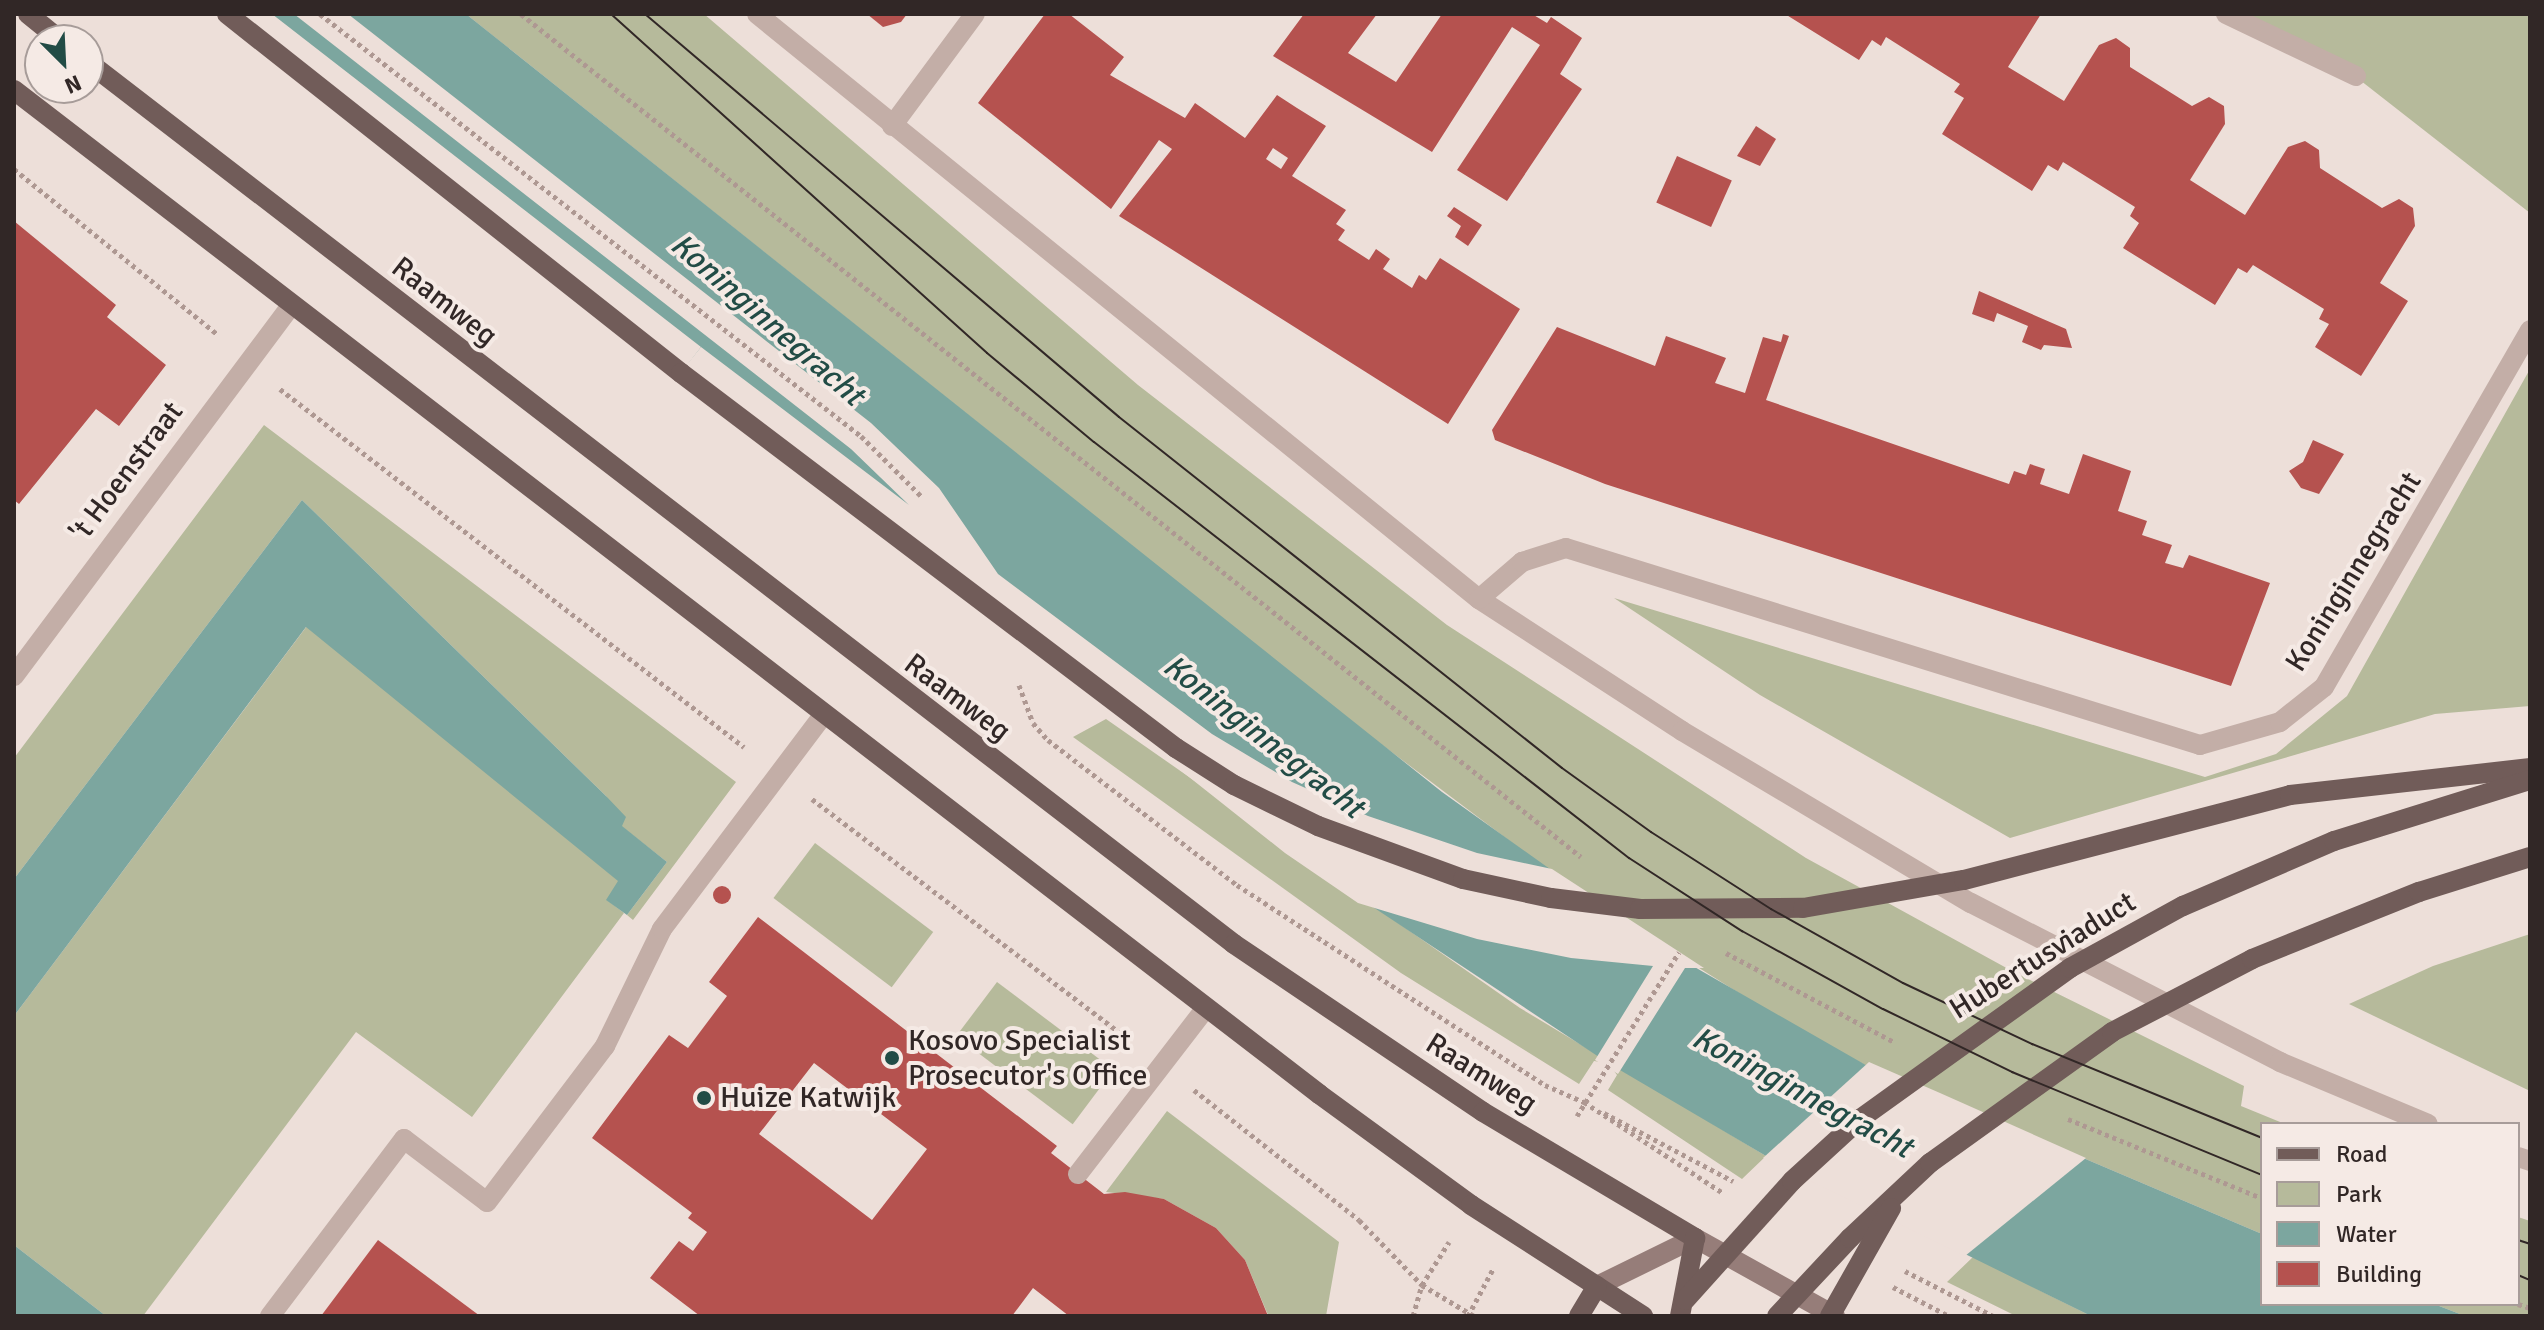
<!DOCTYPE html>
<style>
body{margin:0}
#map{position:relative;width:2544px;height:1330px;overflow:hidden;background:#eddfd9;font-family:Signika,sans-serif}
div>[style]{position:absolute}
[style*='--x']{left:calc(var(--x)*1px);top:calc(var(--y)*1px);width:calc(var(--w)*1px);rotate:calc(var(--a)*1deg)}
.green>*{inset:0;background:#b6ba9b;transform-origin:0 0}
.water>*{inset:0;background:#7ca69f}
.pier>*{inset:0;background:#eddfd9}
.building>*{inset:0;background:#b5524f;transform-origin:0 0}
.round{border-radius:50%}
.path>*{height:5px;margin-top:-2.5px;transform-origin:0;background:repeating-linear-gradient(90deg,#ae9892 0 4px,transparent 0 8px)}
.lane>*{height:20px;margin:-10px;padding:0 10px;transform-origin:10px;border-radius:10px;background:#c3aea7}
.street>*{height:20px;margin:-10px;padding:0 10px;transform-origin:10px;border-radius:10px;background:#c3aea7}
.secondary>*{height:20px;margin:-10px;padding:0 10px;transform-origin:10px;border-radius:10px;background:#967d79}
.primary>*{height:20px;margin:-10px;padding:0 10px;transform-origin:10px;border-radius:10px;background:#715c59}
.tram>*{height:2px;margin:-1px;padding:0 1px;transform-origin:1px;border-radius:1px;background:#312726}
.dots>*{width:22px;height:22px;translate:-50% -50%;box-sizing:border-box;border:4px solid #f5eae5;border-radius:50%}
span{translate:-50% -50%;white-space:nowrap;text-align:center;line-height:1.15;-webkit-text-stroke:8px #f5eae5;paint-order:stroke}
.street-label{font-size:30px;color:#312726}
.poi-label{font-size:30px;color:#312726}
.left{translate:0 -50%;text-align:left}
.water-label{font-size:32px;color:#224c46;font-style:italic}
.frame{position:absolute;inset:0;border:16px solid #312726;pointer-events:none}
.legend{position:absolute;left:2260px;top:1122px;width:260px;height:184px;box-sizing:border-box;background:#f5eae5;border:2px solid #a79c99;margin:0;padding:10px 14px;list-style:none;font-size:24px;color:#312726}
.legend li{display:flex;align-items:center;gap:16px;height:40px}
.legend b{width:40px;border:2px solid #a79c99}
.north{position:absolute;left:24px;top:24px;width:80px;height:80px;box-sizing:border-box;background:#f5eae5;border:2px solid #a79c99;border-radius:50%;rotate:156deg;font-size:22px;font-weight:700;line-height:32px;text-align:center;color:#312726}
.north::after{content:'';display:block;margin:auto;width:28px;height:36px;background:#224c46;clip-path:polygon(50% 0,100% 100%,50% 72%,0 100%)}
</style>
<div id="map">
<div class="green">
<div style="clip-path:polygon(466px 14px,704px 14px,1138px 385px,1447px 625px,1806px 858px,2012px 971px,2244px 1086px,2241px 1106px,2285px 1124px,2262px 1124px,2262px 1234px,1871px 1068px,1804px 1034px,1572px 888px,1365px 732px)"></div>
<div style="clip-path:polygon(2226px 14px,2530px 14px,2530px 213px,2356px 77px)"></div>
<div style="clip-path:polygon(2530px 369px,2530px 706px,2435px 714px,2010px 838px,1760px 695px,1614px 598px,2205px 777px,2276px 754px,2347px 696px)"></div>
<div style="clip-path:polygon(264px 425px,736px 782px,633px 920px,627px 915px,667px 862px,621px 826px,606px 796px,302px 500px,14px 879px,14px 758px)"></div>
<div style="clip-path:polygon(307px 626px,619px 881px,607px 900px,624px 913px,472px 1117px,356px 1032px,143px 1316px,106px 1316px,14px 1245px,14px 1016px)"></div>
<div style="clip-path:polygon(1106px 719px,1520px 1008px,1766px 1156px,1742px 1179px,1608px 1090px,1617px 1075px,1608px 1063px,1594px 1061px,1579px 1084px,1401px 973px,1073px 737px)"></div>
<div style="left:815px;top:843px;width:148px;height:69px;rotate:37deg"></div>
<div style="clip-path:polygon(2530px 934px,2530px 1091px,2349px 1004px,2433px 966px)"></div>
<div style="left:997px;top:982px;width:146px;height:68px;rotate:37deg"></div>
<div style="clip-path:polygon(1167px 1111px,1339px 1242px,1326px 1316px,1268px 1315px,1245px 1260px,1216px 1228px,1164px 1199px,1106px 1192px)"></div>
<div style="clip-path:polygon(2518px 1217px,2530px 1221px,2530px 1316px,2465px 1316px,2434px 1304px,2518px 1304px)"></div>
<div style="clip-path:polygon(1974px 1256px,2041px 1291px,2091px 1316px,2016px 1316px,1947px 1282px)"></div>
</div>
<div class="water">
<div style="clip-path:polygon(272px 14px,466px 14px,1442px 792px,1658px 946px,1871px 1068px,2262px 1234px,2262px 1304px,2434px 1304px,2465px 1316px,2091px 1316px,1766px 1156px,1608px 1063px,1287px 850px,681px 373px,701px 347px)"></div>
<div style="clip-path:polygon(302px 500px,606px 796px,626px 817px,622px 826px,667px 862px,627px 915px,606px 900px,618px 881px,306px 627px,14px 1016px,14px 879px)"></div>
<div style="clip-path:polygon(14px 1245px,106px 1316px,14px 1316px)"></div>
</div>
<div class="pier">
<div style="clip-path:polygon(294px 14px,348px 14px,871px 423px,939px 488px,998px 574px,1212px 734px,1292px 782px,1368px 816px,1477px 853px,1552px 869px,1704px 968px,1685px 968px,1618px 1074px,1595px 1060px,1653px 966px,1571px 958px,1477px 939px,1358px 903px,1285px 853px,1011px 636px,673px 382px,701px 347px,909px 505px,851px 449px)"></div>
<div style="clip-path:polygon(1869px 1062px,1940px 1093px,2086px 1158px,1965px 1256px,1763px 1158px)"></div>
</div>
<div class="building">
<div style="clip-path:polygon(867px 14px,907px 14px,901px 22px,883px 27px)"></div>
<div style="clip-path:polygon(evenodd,1045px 14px,1069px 14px,1124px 57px,1110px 75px,1185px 118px,1195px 103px,1245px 138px,1277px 95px,1297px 108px,1326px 126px,1292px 176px,1346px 210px,1336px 224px,1345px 230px,1338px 240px,1369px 260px,1376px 249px,1390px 259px,1383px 269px,1412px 288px,1419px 275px,1426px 280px,1440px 258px,1520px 309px,1448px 424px,1119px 216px,1172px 149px,1159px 140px,1111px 209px,978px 103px,1045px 14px,1273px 148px,1288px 158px,1281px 169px,1266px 159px,1273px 148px)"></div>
<div style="clip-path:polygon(1304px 14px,1377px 14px,1348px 53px,1396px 82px,1442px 14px,1532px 14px,1547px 23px,1551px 17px,1582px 38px,1560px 74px,1582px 89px,1507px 201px,1457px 170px,1540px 45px,1512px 27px,1432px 152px,1273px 56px)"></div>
<div style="clip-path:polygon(1785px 14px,2041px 14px,2008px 67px,2064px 101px,2099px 45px,2116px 38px,2130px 48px,2130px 67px,2192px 106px,2209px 97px,2224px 106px,2225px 124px,2190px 180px,2245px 215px,2288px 147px,2305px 141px,2319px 150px,2320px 168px,2382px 208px,2399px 199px,2413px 208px,2415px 226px,2380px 283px,2408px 301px,2361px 376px,2315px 347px,2329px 324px,2319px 319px,2324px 309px,2253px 265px,2247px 273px,2238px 268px,2215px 305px,2123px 248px,2139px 223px,2130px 216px,2135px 207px,2063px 162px,2058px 171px,2048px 165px,2032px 191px,1942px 134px,1964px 98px,1954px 92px,1960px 84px,1886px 37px,1881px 46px,1872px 40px,1859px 60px)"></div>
<div style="clip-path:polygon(1756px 126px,1776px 139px,1760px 166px,1737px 156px)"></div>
<div style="left:1677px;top:156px;width:60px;height:51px;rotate:24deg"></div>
<div style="clip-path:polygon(1454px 207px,1482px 225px,1468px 246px,1455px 237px,1461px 226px,1447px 216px)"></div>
<div style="clip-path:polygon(14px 221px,116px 305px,107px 317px,166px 365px,119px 426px,96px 409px,19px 504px,14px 500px)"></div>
<div style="clip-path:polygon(1979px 291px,2066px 329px,2072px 348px,2044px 345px,2041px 350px,2022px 342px,2028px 326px,1997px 313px,1994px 322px,1972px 314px)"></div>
<div style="clip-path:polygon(1557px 327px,1655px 366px,1666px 336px,1726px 358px,1715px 383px,1745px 393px,1763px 337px,1781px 342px,1783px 334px,1789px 336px,1766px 400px,2009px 484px,2014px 471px,2026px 475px,2030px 464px,2045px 469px,2040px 484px,2069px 494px,2083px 454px,2131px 471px,2118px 511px,2147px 521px,2142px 535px,2172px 545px,2165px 563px,2183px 568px,2189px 555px,2270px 583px,2231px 686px,1605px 484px,1495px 440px,1492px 430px)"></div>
<div style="clip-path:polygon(2313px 440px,2344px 454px,2319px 494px,2301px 488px,2289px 471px,2303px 462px)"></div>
<div class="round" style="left:713px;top:886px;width:18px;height:18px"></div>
<div style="clip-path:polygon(evenodd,758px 917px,1057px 1146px,1051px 1153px,1104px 1194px,1125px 1192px,1164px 1199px,1216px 1228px,1245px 1260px,1268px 1316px,1069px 1316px,1033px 1288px,1012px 1316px,700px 1316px,650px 1278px,679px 1241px,693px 1251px,707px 1232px,688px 1218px,692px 1213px,592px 1138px,669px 1035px,688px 1048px,727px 996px,709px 982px,758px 917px,814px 1063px,927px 1149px,872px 1220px,759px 1134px,814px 1063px)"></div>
<div style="clip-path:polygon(378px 1240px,480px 1316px,321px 1316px)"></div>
</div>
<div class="path">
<div style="--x:320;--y:14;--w:686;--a:37.96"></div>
<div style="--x:861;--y:436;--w:86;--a:45"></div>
<div style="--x:521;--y:14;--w:1354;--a:38.49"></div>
<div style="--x:14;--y:169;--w:263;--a:39.1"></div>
<div style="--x:280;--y:389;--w:586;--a:37.65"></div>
<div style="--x:1019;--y:685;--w:40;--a:69.8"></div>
<div style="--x:1033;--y:723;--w:23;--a:49"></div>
<div style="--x:1048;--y:740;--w:238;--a:37.5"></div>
<div style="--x:1237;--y:885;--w:367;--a:33"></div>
<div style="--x:1545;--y:1085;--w:43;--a:23.6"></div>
<div style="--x:1584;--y:1102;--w:166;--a:33.2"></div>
<div style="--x:812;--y:799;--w:398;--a:37.2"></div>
<div style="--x:1726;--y:953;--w:190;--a:27.9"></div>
<div style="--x:1194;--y:1090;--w:210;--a:38.2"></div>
<div style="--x:1359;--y:1220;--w:91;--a:45.9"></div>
<div style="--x:1422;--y:1285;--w:61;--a:30.8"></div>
<div style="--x:1604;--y:1113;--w:146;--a:27.8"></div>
<div style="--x:1577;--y:1116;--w:193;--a:-58.1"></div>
<div style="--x:2068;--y:1119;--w:209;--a:22.2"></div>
<div style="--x:1905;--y:1271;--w:99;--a:27.1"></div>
<div style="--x:1893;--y:1287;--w:63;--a:27.4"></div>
<div style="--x:2518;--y:1304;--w:13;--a:18"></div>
<div style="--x:1413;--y:1316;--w:32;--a:-74"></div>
<div style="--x:1422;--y:1285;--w:51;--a:-57.9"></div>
<div style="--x:1468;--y:1316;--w:53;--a:-62"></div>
</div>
<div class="lane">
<div style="--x:2200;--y:745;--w:83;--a:-16"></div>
<div style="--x:2280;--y:722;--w:56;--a:-38.5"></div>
<div style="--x:2324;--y:687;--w:412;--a:-60"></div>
<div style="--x:1078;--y:1174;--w:210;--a:-52.4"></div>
<div style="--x:270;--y:1316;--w:222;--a:-52.9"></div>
<div style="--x:404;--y:1139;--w:104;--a:37.2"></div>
<div style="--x:487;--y:1202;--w:196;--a:-52.9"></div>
<div style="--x:605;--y:1046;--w:130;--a:-64"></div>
<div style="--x:662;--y:929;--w:268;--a:-53"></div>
</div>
<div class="street">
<div style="--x:757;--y:14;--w:929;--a:39.02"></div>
<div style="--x:1479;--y:599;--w:242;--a:33"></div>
<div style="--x:1682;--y:731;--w:336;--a:30.8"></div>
<div style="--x:1971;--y:903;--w:348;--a:27.2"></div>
<div style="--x:2280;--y:1062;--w:160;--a:22.7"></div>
<div style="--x:2226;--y:14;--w:144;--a:25.5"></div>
<div style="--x:892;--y:126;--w:139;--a:-53.5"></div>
<div style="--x:1479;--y:599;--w:57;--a:-40.7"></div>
<div style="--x:1522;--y:562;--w:46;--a:-17.7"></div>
<div style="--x:1566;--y:548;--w:664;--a:17.26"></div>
<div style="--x:14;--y:676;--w:462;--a:-53.2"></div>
<div style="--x:2518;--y:1157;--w:13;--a:18"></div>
</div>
<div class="secondary">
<div style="--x:1597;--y:1286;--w:109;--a:-26.1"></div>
<div style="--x:1695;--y:1238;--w:160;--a:29.1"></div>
</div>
<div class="primary">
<div style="--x:28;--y:14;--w:41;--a:39.1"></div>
<div style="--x:227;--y:14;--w:579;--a:38.34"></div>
<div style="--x:681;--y:373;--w:621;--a:37.15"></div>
<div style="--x:1176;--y:748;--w:69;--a:32.5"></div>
<div style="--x:1234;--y:785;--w:93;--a:26"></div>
<div style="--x:1318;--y:826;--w:154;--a:20.1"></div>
<div style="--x:1463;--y:879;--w:90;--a:12.2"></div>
<div style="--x:1551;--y:898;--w:90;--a:7"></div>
<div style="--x:1640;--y:909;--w:163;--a:-0.4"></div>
<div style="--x:1803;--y:908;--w:163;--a:-9.9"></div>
<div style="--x:1964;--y:880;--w:337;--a:-14.6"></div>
<div style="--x:2290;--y:795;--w:242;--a:-6.4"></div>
<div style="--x:88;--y:62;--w:1446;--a:37.58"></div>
<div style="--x:1234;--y:944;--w:300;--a:34"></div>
<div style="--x:1483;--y:1112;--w:247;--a:30.7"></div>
<div style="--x:1695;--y:1238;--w:79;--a:100.9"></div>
<div style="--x:14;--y:90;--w:1647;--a:37.57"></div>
<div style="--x:1319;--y:1094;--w:188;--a:36.1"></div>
<div style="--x:1471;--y:1205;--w:205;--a:32.8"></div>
<div style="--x:1685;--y:1300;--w:160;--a:-48"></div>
<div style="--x:1792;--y:1181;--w:92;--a:-42.4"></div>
<div style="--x:1860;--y:1119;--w:259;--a:-35.7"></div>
<div style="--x:2070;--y:968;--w:129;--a:-28.8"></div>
<div style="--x:2183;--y:906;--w:164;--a:-23.3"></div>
<div style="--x:2334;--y:841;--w:205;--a:-17.3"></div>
<div style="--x:1579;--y:1316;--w:35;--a:-59"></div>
<div style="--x:1777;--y:1316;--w:107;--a:-46.9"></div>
<div style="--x:1850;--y:1238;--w:110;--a:-43.2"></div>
<div style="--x:1930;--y:1163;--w:224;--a:-35.7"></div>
<div style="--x:2112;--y:1032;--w:158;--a:-27.5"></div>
<div style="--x:2252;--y:959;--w:180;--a:-21.9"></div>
<div style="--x:2419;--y:892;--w:116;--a:-17.5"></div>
<div style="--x:1830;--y:1316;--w:124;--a:-60.5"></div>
</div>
<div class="tram">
<div style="--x:611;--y:14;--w:506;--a:42.04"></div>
<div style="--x:987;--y:353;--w:139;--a:39.8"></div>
<div style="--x:1094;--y:442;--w:678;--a:37.87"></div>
<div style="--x:1629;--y:858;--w:135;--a:32.9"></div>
<div style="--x:1742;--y:931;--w:161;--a:29"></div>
<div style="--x:1883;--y:1009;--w:144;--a:26"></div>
<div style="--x:2012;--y:1072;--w:270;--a:22.4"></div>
<div style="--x:645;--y:14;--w:622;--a:40.37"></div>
<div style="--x:1119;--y:417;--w:565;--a:38.39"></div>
<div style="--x:1562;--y:768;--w:110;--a:35.7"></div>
<div style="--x:1651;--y:832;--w:143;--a:32.7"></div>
<div style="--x:1771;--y:909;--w:151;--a:29.3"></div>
<div style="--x:1903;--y:983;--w:143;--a:25.3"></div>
<div style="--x:2032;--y:1044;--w:248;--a:22.2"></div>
<div style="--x:2518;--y:1240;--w:13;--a:18"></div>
<div style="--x:2518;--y:1275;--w:13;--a:23"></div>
</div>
<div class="dots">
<div style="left:892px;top:1058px;background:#224c46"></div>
<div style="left:704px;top:1098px;background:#224c46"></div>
</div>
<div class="street-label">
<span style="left:444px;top:302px;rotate:38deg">Raamweg</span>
<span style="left:127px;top:472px;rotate:-53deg">'t Hoenstraat</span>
<span style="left:2354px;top:572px;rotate:-58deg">Koninginnegracht</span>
<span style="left:957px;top:698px;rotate:37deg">Raamweg</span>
<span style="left:2043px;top:956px;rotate:-32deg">Hubertusviaduct</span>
<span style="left:1481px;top:1074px;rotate:32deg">Raamweg</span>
</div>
<div class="poi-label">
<span class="left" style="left:908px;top:1058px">Kosovo Specialist<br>Prosecutor's Office</span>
<span class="left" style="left:720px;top:1098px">Huize Katwijk</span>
</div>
<div class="water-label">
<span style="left:767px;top:320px;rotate:41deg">Koninginnegracht</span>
<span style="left:1263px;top:737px;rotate:38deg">Koninginnegracht</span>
<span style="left:1802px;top:1093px;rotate:28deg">Koninginnegracht</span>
</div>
<div class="frame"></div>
<ul class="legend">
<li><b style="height:10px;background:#715c59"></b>Road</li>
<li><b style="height:22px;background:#b6ba9b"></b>Park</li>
<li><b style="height:22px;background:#7ca69f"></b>Water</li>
<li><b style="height:22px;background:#b5524f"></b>Building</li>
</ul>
<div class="north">N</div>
</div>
